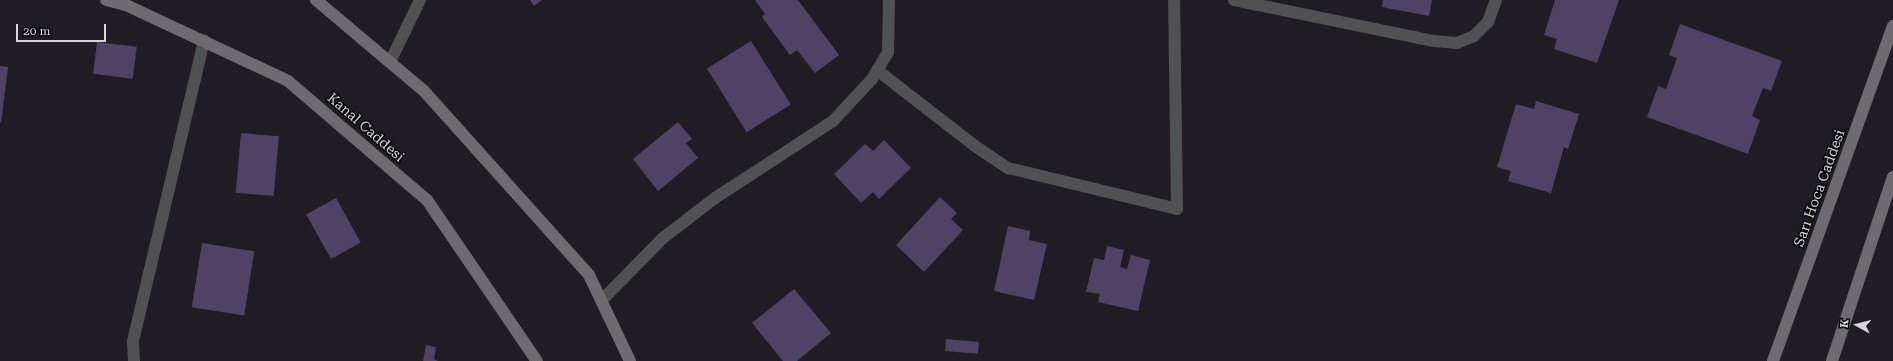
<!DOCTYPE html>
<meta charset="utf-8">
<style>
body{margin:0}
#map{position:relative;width:1893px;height:361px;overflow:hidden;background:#1f1d23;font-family:"Roboto Serif",serif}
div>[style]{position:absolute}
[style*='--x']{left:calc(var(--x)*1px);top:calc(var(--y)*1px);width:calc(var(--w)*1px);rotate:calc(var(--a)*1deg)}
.building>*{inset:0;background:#4f4365;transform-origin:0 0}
.street>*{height:12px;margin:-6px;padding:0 6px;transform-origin:6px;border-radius:6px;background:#515053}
.secondary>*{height:12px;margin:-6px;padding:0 6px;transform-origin:6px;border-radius:6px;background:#6d6b70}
span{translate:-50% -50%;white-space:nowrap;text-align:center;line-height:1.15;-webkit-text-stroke:3px #09080a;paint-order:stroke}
.street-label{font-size:14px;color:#d6d5d9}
.north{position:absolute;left:1837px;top:305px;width:40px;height:40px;-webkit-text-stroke:3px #09080a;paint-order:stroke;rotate:277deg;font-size:11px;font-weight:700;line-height:16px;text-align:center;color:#d6d5d9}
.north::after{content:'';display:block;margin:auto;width:14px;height:18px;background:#d6d5d9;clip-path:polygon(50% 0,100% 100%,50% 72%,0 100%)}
.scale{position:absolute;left:16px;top:24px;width:90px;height:18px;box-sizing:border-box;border:2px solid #d6d5d9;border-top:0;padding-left:5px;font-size:12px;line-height:14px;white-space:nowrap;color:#d6d5d9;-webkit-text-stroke:3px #09080a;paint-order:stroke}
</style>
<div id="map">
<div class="building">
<div style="clip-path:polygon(530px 0,542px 0,534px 6px)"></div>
<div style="clip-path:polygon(755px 0,798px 0,839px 55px,815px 73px,797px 50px,790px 55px,762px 17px,765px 14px)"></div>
<div style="clip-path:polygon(1383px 0,1432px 0,1429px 16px,1382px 7px)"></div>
<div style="clip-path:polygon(1555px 0,1619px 0,1597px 63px,1554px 49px,1557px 39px,1544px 35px)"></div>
<div style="clip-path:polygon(1680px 24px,1782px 61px,1771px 91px,1763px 88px,1752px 116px,1760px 120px,1748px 154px,1647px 117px,1658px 86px,1666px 89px,1677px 58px,1669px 55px)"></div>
<div style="left:751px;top:41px;width:75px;height:52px;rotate:58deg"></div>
<div style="left:97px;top:42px;width:40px;height:32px;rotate:7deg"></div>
<div style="clip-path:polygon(0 66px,8px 67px,1px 123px,0 122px)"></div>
<div style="clip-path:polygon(1536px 101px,1579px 114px,1568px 149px,1564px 147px,1551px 193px,1508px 181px,1511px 171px,1497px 167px,1516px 104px,1534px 109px)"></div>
<div style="clip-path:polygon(678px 122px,692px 139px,686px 143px,698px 158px,658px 191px,633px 159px)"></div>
<div style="left:241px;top:133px;width:38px;height:60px;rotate:5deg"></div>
<div style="clip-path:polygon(884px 140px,911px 168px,879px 199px,873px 192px,861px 203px,834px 174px,865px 144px,873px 151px)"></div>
<div style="clip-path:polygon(940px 197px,957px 213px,951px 219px,963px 230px,924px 272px,896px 245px)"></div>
<div style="left:336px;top:198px;width:51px;height:34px;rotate:61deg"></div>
<div style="clip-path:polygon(1008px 226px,1030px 231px,1029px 240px,1047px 244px,1034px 300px,994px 291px)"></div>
<div style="left:202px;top:243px;width:53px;height:65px;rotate:9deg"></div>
<div style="clip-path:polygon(1107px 246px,1124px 250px,1120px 267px,1127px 269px,1131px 255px,1150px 260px,1138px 311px,1098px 302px,1100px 294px,1086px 292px,1094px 258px,1104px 260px)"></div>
<div style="clip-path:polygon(794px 289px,831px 333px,797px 361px,783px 361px,752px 323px)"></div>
<div style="left:946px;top:339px;width:33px;height:12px;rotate:5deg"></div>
<div style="clip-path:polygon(426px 345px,436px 347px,434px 359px,438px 361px,423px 361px)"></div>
</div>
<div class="street">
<div style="--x:1234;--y:0;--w:204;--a:11.6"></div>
<div style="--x:1434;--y:41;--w:23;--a:5"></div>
<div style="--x:1457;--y:43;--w:18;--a:-22"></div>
<div style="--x:1474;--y:36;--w:20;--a:-45"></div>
<div style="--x:1488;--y:22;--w:23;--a:-70"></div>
<div style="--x:390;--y:62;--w:69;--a:-64.2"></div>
<div style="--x:877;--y:70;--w:124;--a:37.8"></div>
<div style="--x:975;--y:146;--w:40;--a:34"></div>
<div style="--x:1008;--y:168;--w:174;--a:13.6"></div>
<div style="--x:1177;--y:209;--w:209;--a:-90.8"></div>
<div style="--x:601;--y:301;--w:88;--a:-45.5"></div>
<div style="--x:663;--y:238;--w:66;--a:-37.6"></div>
<div style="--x:715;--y:198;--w:141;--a:-33.1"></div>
<div style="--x:833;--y:121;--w:57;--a:-47.1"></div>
<div style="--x:872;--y:79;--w:31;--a:-59"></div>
<div style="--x:888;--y:52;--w:52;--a:-88.9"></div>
<div style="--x:134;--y:361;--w:20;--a:-93"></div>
<div style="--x:133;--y:341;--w:309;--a:-76.7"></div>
</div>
<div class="secondary">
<div style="--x:106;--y:0;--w:21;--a:14"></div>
<div style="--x:126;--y:5;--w:179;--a:25.1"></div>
<div style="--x:288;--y:81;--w:183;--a:40.6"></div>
<div style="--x:427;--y:200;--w:195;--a:55.7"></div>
<div style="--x:316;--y:0;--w:141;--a:40.1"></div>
<div style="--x:424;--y:91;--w:247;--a:48.1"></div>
<div style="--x:589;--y:275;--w:95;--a:64.5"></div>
<div style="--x:1773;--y:361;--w:356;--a:-70.3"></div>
<div style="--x:1832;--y:361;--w:194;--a:-71.7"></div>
</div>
<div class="street-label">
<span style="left:366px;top:127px;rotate:41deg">Kanal Caddesi</span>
<span style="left:1819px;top:188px;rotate:-70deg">Sarı Hoca Caddesi</span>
</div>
<div class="north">K</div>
<div class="scale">20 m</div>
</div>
